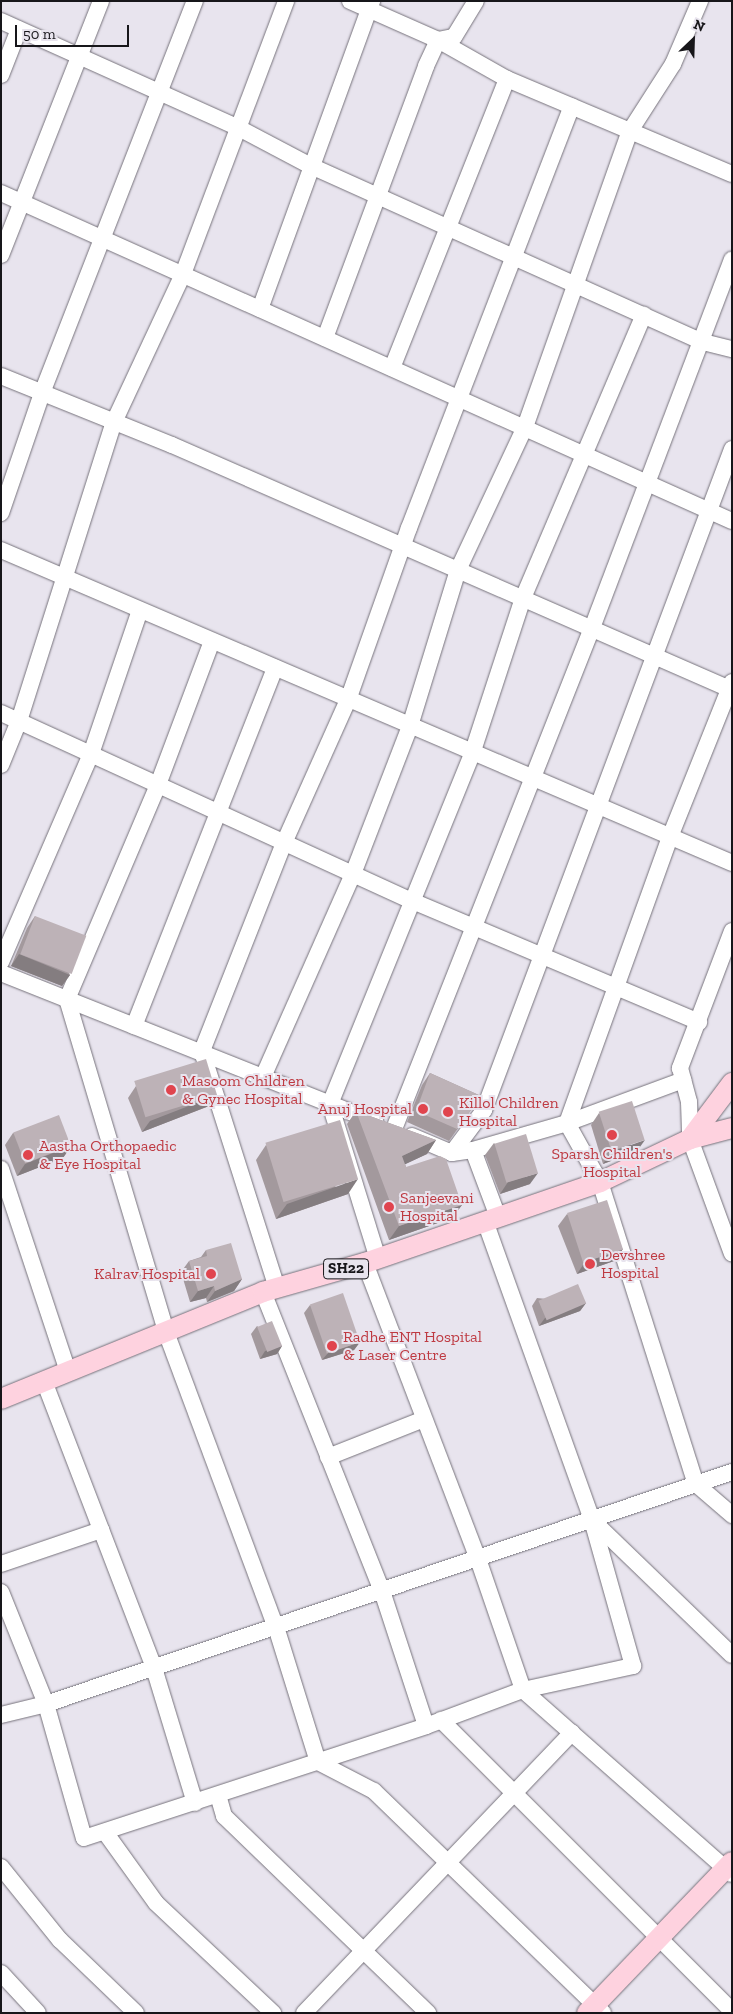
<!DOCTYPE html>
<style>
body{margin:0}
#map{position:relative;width:733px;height:2014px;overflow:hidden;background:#e8e4ee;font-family:"Zilla Slab",serif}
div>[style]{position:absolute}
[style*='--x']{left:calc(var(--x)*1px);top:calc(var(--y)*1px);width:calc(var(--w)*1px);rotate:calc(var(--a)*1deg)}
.roads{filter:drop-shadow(0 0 1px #76727b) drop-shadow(0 0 1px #76727b)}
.minor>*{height:16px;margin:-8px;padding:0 8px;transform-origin:8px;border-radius:8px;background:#fff}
.major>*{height:20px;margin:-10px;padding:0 10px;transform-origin:10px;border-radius:10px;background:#fed2df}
.wall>*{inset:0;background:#a3999d}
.shaded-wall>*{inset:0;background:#847d80}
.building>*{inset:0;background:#bdb2b7;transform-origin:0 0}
.dots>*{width:14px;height:14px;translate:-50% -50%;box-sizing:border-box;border:2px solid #e8e4ee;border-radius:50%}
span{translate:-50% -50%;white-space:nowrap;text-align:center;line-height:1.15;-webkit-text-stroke:4px #e8e4ee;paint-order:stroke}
.shield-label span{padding:1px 4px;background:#e8e4ee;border:1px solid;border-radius:4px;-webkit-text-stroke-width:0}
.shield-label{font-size:15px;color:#17161a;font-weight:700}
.health-label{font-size:16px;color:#be3a42}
.left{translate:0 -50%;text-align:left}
.right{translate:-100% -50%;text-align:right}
.frame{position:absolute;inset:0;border:2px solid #17161a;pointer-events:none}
.north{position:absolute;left:668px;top:15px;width:50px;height:50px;-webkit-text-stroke:4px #e8e4ee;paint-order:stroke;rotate:24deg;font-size:14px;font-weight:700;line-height:20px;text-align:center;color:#17161a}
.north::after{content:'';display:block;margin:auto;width:18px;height:22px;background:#17161a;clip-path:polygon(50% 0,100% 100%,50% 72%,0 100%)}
.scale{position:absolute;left:15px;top:25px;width:114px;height:22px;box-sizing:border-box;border:2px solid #17161a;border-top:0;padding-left:6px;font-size:15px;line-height:18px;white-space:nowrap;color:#17161a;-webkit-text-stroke:4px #e8e4ee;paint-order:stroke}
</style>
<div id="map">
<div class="roads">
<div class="minor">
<div style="--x:350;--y:1;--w:96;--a:23.9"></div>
<div style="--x:438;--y:40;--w:79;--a:29.5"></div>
<div style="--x:507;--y:79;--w:244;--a:22.9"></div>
<div style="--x:1;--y:21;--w:256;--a:24.2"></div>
<div style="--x:235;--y:126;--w:86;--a:27.8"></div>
<div style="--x:311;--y:166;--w:430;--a:24.2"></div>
<div style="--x:703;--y:342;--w:30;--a:14"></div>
<div style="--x:1;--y:75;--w:49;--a:-68.6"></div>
<div style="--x:1;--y:193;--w:801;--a:24.17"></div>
<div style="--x:1;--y:255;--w:273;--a:-68.5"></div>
<div style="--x:260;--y:309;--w:328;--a:-70"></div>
<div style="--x:325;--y:338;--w:290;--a:-69.6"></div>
<div style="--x:426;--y:66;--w:29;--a:-65"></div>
<div style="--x:438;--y:40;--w:16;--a:-11"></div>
<div style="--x:454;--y:37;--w:42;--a:-58.6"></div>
<div style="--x:392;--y:368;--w:311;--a:-68.3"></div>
<div style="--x:1;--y:376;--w:184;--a:22"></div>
<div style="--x:172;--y:445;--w:611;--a:23.63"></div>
<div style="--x:1;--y:513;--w:127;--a:-71.1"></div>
<div style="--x:42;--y:393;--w:421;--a:-68.7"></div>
<div style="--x:1;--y:550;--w:795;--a:23.18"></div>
<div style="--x:212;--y:641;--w:154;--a:110.6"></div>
<div style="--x:158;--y:785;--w:233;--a:113"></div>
<div style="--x:67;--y:999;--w:347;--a:73.4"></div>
<div style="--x:166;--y:1332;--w:315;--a:69.6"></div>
<div style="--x:276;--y:1627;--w:141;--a:72.7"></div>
<div style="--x:318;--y:1762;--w:63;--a:27.4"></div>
<div style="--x:374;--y:1791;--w:319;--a:44.1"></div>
<div style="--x:732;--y:682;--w:167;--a:111.8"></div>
<div style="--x:670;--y:837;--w:304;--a:109.8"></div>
<div style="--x:567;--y:1123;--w:68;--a:60.8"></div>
<div style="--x:600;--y:1182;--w:317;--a:72.4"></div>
<div style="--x:696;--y:1484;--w:48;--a:40.7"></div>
<div style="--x:1;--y:713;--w:450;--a:24.6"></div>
<div style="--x:410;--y:900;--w:314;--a:22.9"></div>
<div style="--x:1;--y:765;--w:48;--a:-67.8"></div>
<div style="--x:19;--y:721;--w:314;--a:-72.4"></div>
<div style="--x:114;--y:422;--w:163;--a:-65"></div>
<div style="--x:183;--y:274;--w:292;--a:-69.3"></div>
<div style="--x:732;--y:931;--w:147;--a:110.8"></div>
<div style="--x:680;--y:1068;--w:35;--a:75"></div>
<div style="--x:689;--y:1102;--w:37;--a:88"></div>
<div style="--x:690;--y:1139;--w:122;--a:69.9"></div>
<div style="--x:1;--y:962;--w:227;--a:-66.6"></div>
<div style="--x:91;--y:754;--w:152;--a:-71.2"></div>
<div style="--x:1;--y:973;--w:403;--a:21.7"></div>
<div style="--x:134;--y:1026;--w:385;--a:-68.5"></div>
<div style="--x:263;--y:1077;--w:222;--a:-66.1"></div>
<div style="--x:353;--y:874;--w:159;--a:-68.9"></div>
<div style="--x:410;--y:726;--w:163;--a:-72.9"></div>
<div style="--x:458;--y:570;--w:158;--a:-64.9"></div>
<div style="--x:525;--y:427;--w:314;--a:-70.5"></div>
<div style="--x:630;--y:131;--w:80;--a:-57.3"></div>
<div style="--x:673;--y:64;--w:69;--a:-66.8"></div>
<div style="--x:394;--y:1129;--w:539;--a:-68.44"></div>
<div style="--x:592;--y:628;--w:394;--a:-69.2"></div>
<div style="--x:412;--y:1136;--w:43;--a:23"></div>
<div style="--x:452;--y:1153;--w:21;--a:-8"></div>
<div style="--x:473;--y:1150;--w:98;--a:-16"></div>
<div style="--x:567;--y:1123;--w:124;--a:-20.3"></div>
<div style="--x:473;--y:1150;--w:72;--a:69.5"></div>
<div style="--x:452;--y:1153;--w:54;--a:-53.3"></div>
<div style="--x:484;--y:1110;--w:706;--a:-69.43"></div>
<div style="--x:1;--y:1169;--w:214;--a:71.7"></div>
<div style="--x:485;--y:1221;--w:318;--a:70.3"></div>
<div style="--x:592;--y:1520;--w:194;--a:44"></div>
<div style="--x:378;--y:1259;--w:162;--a:-107.2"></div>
<div style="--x:330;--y:1104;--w:378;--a:-67.9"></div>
<div style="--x:472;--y:754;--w:164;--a:-71.9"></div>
<div style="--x:523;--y:598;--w:308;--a:-66.9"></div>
<div style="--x:365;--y:1263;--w:317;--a:69.1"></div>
<div style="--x:478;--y:1559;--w:139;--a:71"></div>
<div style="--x:523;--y:1690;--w:278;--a:41.4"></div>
<div style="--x:277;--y:1288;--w:249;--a:-107.6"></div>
<div style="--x:202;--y:1051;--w:224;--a:-68.5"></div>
<div style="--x:284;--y:843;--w:157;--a:-65.9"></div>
<div style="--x:348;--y:700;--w:182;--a:-70.5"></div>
<div style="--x:409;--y:528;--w:452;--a:-68.9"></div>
<div style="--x:263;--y:1292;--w:322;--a:68.3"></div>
<div style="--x:382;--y:1591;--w:142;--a:71.9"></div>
<div style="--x:426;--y:1726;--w:103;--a:-20.4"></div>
<div style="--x:523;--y:1690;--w:113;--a:-12.3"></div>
<div style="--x:633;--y:1666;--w:152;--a:-105.7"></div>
<div style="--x:44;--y:1381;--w:307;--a:69"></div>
<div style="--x:154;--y:1668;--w:141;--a:73.1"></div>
<div style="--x:328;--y:1457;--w:103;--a:-21.6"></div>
<div style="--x:1;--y:1564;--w:106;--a:-18.8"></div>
<div style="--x:1;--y:1592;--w:121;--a:68.1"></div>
<div style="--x:46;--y:1704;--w:139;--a:74.2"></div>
<div style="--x:84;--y:1838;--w:360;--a:-18.1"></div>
<div style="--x:1;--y:1715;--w:46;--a:-13.7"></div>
<div style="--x:46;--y:1704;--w:724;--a:-18.69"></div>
<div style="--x:441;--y:1720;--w:412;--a:45"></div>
<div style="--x:218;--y:1795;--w:22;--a:74"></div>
<div style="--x:224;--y:1816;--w:284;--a:44"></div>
<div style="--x:105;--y:1832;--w:87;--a:54.3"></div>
<div style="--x:156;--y:1903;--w:161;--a:43.2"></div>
<div style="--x:1;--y:1867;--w:94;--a:51.1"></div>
<div style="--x:60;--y:1940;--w:105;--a:43.8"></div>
<div style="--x:1;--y:1973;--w:54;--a:47.2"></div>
<div style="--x:304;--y:2013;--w:388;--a:-46.3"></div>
</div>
<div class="major">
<div style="--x:690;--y:1139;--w:70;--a:-53.1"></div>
<div style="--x:1;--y:1399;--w:283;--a:-22.2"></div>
<div style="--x:263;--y:1292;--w:106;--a:-15.9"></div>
<div style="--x:365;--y:1263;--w:249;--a:-19"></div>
<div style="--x:600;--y:1182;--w:100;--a:-25.5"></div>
<div style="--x:690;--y:1139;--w:43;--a:-14.7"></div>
<div style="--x:587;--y:2013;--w:209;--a:-46.2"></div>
</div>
</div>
<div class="wall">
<div style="clip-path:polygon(35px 916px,70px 975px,62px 986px,11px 966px,27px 928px)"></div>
<div style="clip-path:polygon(430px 1073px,481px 1096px,449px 1141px,407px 1122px,422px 1085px)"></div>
<div style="clip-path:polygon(136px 1086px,209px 1106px,142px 1132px,128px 1098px)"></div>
<div style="clip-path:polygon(356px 1111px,436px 1140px,427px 1154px,405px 1164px,406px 1167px,462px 1205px,452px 1218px,389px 1240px,347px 1124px)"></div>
<div style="clip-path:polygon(599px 1113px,637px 1151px,603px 1164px,591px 1125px)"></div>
<div style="clip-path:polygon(13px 1133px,71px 1146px,63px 1158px,17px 1176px,5px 1145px)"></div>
<div style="clip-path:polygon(494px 1143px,530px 1184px,500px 1194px,485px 1155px)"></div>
<div style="clip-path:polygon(266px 1145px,348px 1194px,276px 1219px,256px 1160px)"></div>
<div style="clip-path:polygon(567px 1214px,623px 1249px,614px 1261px,577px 1274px,558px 1226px)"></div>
<div style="clip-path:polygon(206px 1250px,242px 1279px,234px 1291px,207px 1302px,206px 1298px,190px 1302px,181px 1272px,189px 1261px,201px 1257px)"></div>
<div style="clip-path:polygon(537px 1298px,586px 1303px,580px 1311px,539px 1326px,532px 1306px)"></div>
<div style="clip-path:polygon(310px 1305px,360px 1342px,354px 1350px,322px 1360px,304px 1313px)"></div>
<div style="clip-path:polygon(257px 1326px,282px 1346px,277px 1354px,260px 1359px,251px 1334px)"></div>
</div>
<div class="shaded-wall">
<div style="clip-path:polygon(19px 954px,70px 975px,62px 986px,11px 966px)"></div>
<div style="clip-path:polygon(217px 1095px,209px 1106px,142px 1132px,150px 1121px)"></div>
<div style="clip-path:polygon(436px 1140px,427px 1154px,393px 1170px,402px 1156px)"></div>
<div style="clip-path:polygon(645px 1140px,637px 1151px,603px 1164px,611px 1152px)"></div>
<div style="clip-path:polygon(71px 1146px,63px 1158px,17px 1176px,25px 1164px)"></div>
<div style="clip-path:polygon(538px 1173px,530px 1184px,500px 1194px,508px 1182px)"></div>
<div style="clip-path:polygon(358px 1179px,348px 1194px,276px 1219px,287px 1204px)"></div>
<div style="clip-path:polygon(462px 1205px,452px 1218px,389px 1240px,399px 1226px)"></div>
<div style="clip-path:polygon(623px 1249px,614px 1261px,577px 1274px,585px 1262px)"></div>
<div style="clip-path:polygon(242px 1279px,234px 1291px,207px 1302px,215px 1291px)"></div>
<div style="clip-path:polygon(214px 1286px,206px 1298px,190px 1302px,198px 1291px)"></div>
<div style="clip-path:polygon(586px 1303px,580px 1311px,539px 1326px,545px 1318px)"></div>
<div style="clip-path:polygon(360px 1342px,354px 1350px,322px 1360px,328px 1353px)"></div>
<div style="clip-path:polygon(282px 1346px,277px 1354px,260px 1359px,265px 1351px)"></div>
</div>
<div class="building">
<div style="left:35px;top:916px;width:55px;height:41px;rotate:21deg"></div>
<div style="left:206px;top:1059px;width:38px;height:75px;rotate:73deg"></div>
<div style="clip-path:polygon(430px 1073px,481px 1096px,457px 1129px,416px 1111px)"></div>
<div style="left:632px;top:1101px;width:41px;height:35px;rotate:72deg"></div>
<div style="clip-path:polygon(356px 1111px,436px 1140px,402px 1156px,406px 1167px,440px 1156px,446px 1159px,462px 1205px,399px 1226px)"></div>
<div style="left:59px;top:1115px;width:33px;height:49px;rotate:69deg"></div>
<div style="left:340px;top:1120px;width:62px;height:78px;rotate:73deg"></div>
<div style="left:526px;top:1134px;width:41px;height:33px;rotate:73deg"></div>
<div style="left:607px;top:1200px;width:52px;height:42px;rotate:72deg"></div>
<div style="clip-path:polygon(231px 1243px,242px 1279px,215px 1291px,214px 1286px,198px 1291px,189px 1261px,207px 1256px,206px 1250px)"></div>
<div style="left:578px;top:1284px;width:21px;height:43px;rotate:67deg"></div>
<div style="left:343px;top:1293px;width:52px;height:35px;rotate:71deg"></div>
<div style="left:272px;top:1321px;width:27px;height:16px;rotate:68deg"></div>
</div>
<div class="dots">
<div style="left:171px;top:1090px;background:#e0444e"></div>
<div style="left:423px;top:1109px;background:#e0444e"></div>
<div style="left:448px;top:1112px;background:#e0444e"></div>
<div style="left:612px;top:1135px;background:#e0444e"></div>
<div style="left:28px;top:1155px;background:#e0444e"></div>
<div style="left:389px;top:1207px;background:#e0444e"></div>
<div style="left:590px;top:1264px;background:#e0444e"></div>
<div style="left:211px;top:1274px;background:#e0444e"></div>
<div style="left:332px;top:1346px;background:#e0444e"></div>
</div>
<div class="shield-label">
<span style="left:346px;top:1269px">SH22</span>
</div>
<div class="health-label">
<span class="left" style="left:182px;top:1090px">Masoom Children<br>&amp; Gynec Hospital</span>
<span class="left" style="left:459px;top:1112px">Killol Children<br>Hospital</span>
<span class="right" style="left:412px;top:1109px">Anuj Hospital</span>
<span class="left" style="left:39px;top:1155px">Aastha Orthopaedic<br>&amp; Eye Hospital</span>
<span style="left:612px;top:1163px">Sparsh Children's<br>Hospital</span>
<span class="left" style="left:400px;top:1207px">Sanjeevani<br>Hospital</span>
<span class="left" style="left:601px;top:1264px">Devshree<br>Hospital</span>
<span class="right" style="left:200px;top:1274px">Kalrav Hospital</span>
<span class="left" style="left:343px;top:1346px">Radhe ENT Hospital<br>&amp; Laser Centre</span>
</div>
<div class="frame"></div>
<div class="north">N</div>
<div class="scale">50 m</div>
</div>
